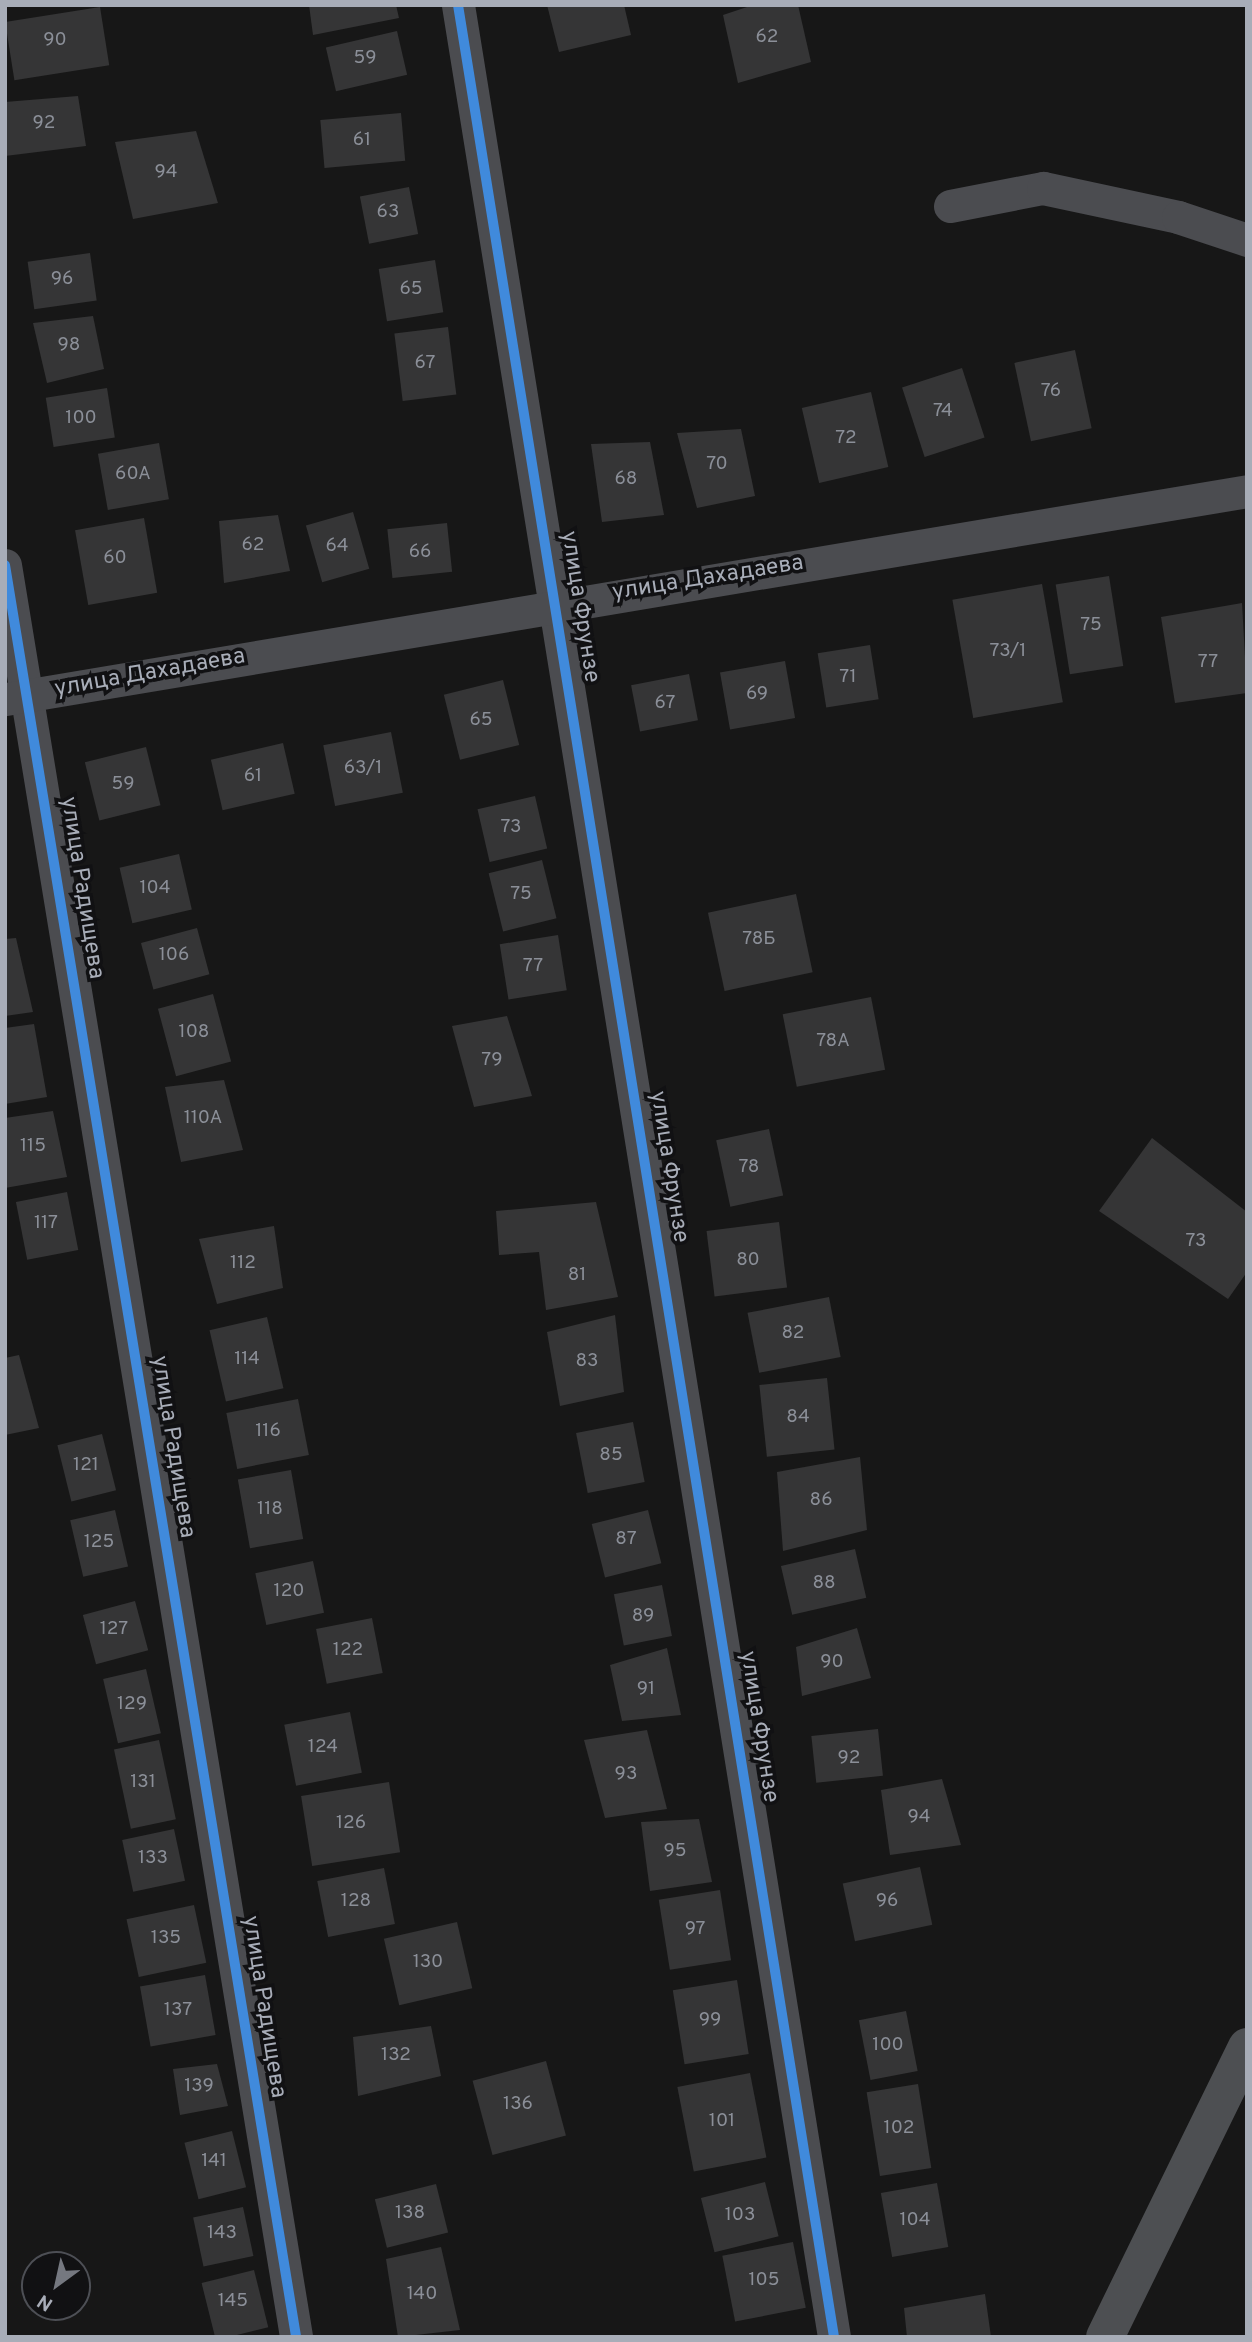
<!DOCTYPE html>
<meta charset="utf-8">
<style>
body{margin:0}
#map{position:relative;width:1252px;height:2342px;overflow:hidden;background:#171717;font-family:Overpass,sans-serif}
div>[style]{position:absolute}
[style*='--x']{left:calc(var(--x)*1px);top:calc(var(--y)*1px);width:calc(var(--w)*1px);rotate:calc(var(--a)*1deg)}
.building>*{inset:0;background:#353536;transform-origin:0 0}
.minor>*{height:33px;margin:-16.5px;padding:0 16.5px;transform-origin:16.5px;border-radius:16.5px;background:#4b4c50}
.primary>*{height:38px;margin:-19px;padding:0 19px;transform-origin:19px;border-radius:19px;background:#4d4f52}
.cycleway>*{height:10px;margin:-5px;padding:0 5px;transform-origin:5px;border-radius:5px;background:#408adc}
span{translate:-50% -50%;white-space:nowrap;text-align:center;line-height:1.15;-webkit-text-stroke:7px #111113;paint-order:stroke}
.number-label{font-size:19px;color:#8b8f98}
.number-label span{-webkit-text-stroke-width:0}
.street-label{font-size:23px;color:#a8adb8}
.frame{position:absolute;inset:0;border:7px solid #a8adb8;pointer-events:none}
.north{position:absolute;left:21px;top:2251px;width:70px;height:70px;box-sizing:border-box;background:#111113;border:2px solid #4d4f55;border-radius:50%;rotate:213deg;font-size:19px;font-weight:700;line-height:28px;text-align:center;color:#a8adb8}
.north::after{content:'';display:block;margin:auto;width:24px;height:32px;background:#757880;clip-path:polygon(50% 0,100% 100%,50% 72%,0 100%)}
</style>
<div id="map">
<div class="building">
<div style="clip-path:polygon(309px 5px,396px 5px,399px 18px,313px 35px)"></div>
<div style="clip-path:polygon(547px 5px,624px 5px,631px 35px,559px 52px)"></div>
<div style="clip-path:polygon(753px 5px,798px 5px,811px 62px,738px 83px,723px 15px)"></div>
<div style="left:100px;top:7px;width:59px;height:96px;rotate:81deg"></div>
<div style="left:397px;top:31px;width:45px;height:73px;rotate:77deg"></div>
<div style="clip-path:polygon(78px 96px,86px 146px,5px 156px,5px 102px)"></div>
<div style="left:401px;top:113px;width:48px;height:81px;rotate:85deg"></div>
<div style="clip-path:polygon(196px 131px,218px 203px,133px 219px,115px 142px)"></div>
<div style="left:409px;top:187px;width:48px;height:50px;rotate:79deg"></div>
<div style="left:90px;top:253px;width:48px;height:63px;rotate:82deg"></div>
<div style="left:435px;top:260px;width:53px;height:57px;rotate:81deg"></div>
<div style="clip-path:polygon(93px 316px,104px 369px,47px 383px,33px 323px)"></div>
<div style="left:448px;top:327px;width:68px;height:54px;rotate:83deg"></div>
<div style="left:1075px;top:350px;width:80px;height:62px;rotate:78deg"></div>
<div style="left:962px;top:368px;width:73px;height:63px;rotate:72deg"></div>
<div style="left:107px;top:388px;width:50px;height:62px;rotate:81deg"></div>
<div style="left:871px;top:392px;width:77px;height:71px;rotate:77deg"></div>
<div style="clip-path:polygon(741px 429px,755px 496px,697px 508px,677px 433px)"></div>
<div style="clip-path:polygon(650px 442px,664px 515px,602px 522px,591px 444px)"></div>
<div style="left:159px;top:443px;width:57px;height:62px;rotate:80deg"></div>
<div style="left:353px;top:512px;width:59px;height:49px;rotate:74deg"></div>
<div style="clip-path:polygon(278px 515px,290px 571px,224px 583px,219px 521px)"></div>
<div style="left:144px;top:518px;width:76px;height:70px;rotate:80deg"></div>
<div style="left:447px;top:523px;width:49px;height:60px;rotate:84deg"></div>
<div style="left:1109px;top:576px;width:91px;height:54px;rotate:81deg"></div>
<div style="left:1042px;top:584px;width:120px;height:91px;rotate:80deg"></div>
<div style="clip-path:polygon(1242px 603px,1247px 693px,1175px 703px,1161px 617px)"></div>
<div style="left:870px;top:645px;width:55px;height:53px;rotate:81deg"></div>
<div style="left:785px;top:661px;width:58px;height:66px;rotate:80deg"></div>
<div style="left:689px;top:674px;width:47px;height:59px;rotate:79deg"></div>
<div style="left:503px;top:680px;width:67px;height:61px;rotate:76deg"></div>
<div style="left:391px;top:732px;width:62px;height:69px;rotate:79deg"></div>
<div style="left:283px;top:743px;width:52px;height:74px;rotate:77deg"></div>
<div style="left:146px;top:747px;width:60px;height:63px;rotate:76deg"></div>
<div style="left:535px;top:796px;width:54px;height:59px;rotate:77deg"></div>
<div style="left:179px;top:854px;width:57px;height:61px;rotate:77deg"></div>
<div style="left:542px;top:860px;width:60px;height:55px;rotate:76deg"></div>
<div style="left:796px;top:894px;width:80px;height:90px;rotate:78deg"></div>
<div style="left:197px;top:928px;width:48px;height:58px;rotate:75deg"></div>
<div style="left:558px;top:935px;width:56px;height:59px;rotate:81deg"></div>
<div style="clip-path:polygon(16px 938px,33px 1012px,5px 1016px,5px 939px)"></div>
<div style="left:213px;top:994px;width:70px;height:57px;rotate:75deg"></div>
<div style="left:871px;top:997px;width:74px;height:90px;rotate:79deg"></div>
<div style="clip-path:polygon(507px 1016px,532px 1096px,474px 1107px,452px 1026px)"></div>
<div style="clip-path:polygon(34px 1024px,47px 1097px,5px 1104px,5px 1028px)"></div>
<div style="clip-path:polygon(224px 1080px,243px 1150px,181px 1162px,165px 1087px)"></div>
<div style="clip-path:polygon(53px 1111px,67px 1177px,5px 1188px,5px 1118px)"></div>
<div style="left:769px;top:1129px;width:68px;height:54px;rotate:78deg"></div>
<div style="clip-path:polygon(1152px 1138px,1247px 1212px,1247px 1272px,1228px 1299px,1099px 1211px)"></div>
<div style="left:67px;top:1192px;width:59px;height:52px;rotate:79deg"></div>
<div style="clip-path:polygon(596px 1202px,618px 1297px,546px 1310px,539px 1252px,499px 1255px,496px 1211px)"></div>
<div style="left:779px;top:1222px;width:66px;height:73px;rotate:83deg"></div>
<div style="clip-path:polygon(274px 1226px,283px 1288px,217px 1304px,199px 1239px)"></div>
<div style="left:829px;top:1297px;width:61px;height:83px;rotate:79deg"></div>
<div style="clip-path:polygon(615px 1315px,624px 1392px,560px 1406px,547px 1332px)"></div>
<div style="left:267px;top:1317px;width:73px;height:59px;rotate:77deg"></div>
<div style="clip-path:polygon(19px 1355px,39px 1428px,5px 1435px,5px 1358px)"></div>
<div style="left:827px;top:1378px;width:72px;height:68px;rotate:84deg"></div>
<div style="left:298px;top:1399px;width:57px;height:73px;rotate:79deg"></div>
<div style="left:633px;top:1422px;width:61px;height:58px;rotate:79deg"></div>
<div style="left:102px;top:1434px;width:58px;height:46px;rotate:76deg"></div>
<div style="clip-path:polygon(860px 1457px,867px 1530px,783px 1551px,777px 1472px)"></div>
<div style="left:291px;top:1470px;width:70px;height:54px;rotate:80deg"></div>
<div style="left:115px;top:1510px;width:58px;height:46px;rotate:77deg"></div>
<div style="left:648px;top:1510px;width:55px;height:58px;rotate:76deg"></div>
<div style="left:855px;top:1549px;width:50px;height:76px;rotate:77deg"></div>
<div style="left:313px;top:1561px;width:53px;height:59px;rotate:78deg"></div>
<div style="left:662px;top:1585px;width:52px;height:49px;rotate:79deg"></div>
<div style="left:135px;top:1601px;width:51px;height:54px;rotate:75deg"></div>
<div style="left:372px;top:1618px;width:56px;height:57px;rotate:79deg"></div>
<div style="clip-path:polygon(857px 1628px,871px 1678px,802px 1696px,796px 1647px)"></div>
<div style="clip-path:polygon(667px 1648px,681px 1715px,622px 1721px,610px 1665px)"></div>
<div style="left:146px;top:1669px;width:66px;height:44px;rotate:77deg"></div>
<div style="left:350px;top:1712px;width:62px;height:67px;rotate:79deg"></div>
<div style="left:878px;top:1729px;width:47px;height:67px;rotate:84deg"></div>
<div style="clip-path:polygon(647px 1730px,667px 1809px,605px 1818px,584px 1740px)"></div>
<div style="left:159px;top:1740px;width:81px;height:46px;rotate:78deg"></div>
<div style="clip-path:polygon(942px 1779px,961px 1845px,890px 1855px,881px 1790px)"></div>
<div style="left:389px;top:1782px;width:71px;height:89px;rotate:81deg"></div>
<div style="clip-path:polygon(699px 1819px,712px 1882px,650px 1891px,641px 1822px)"></div>
<div style="left:174px;top:1829px;width:53px;height:53px;rotate:78deg"></div>
<div style="left:920px;top:1867px;width:59px;height:79px;rotate:78deg"></div>
<div style="left:384px;top:1868px;width:57px;height:68px;rotate:79deg"></div>
<div style="left:720px;top:1890px;width:71px;height:62px;rotate:81deg"></div>
<div style="left:194px;top:1905px;width:59px;height:69px;rotate:78deg"></div>
<div style="left:457px;top:1922px;width:68px;height:75px;rotate:77deg"></div>
<div style="left:205px;top:1975px;width:61px;height:66px;rotate:80deg"></div>
<div style="left:737px;top:1980px;width:75px;height:65px;rotate:81deg"></div>
<div style="left:906px;top:2011px;width:61px;height:48px;rotate:79deg"></div>
<div style="clip-path:polygon(431px 2026px,441px 2076px,358px 2096px,353px 2037px)"></div>
<div style="left:546px;top:2061px;width:77px;height:76px;rotate:75deg"></div>
<div style="clip-path:polygon(217px 2064px,228px 2106px,180px 2115px,173px 2069px)"></div>
<div style="left:750px;top:2073px;width:86px;height:74px;rotate:79deg"></div>
<div style="left:918px;top:2084px;width:85px;height:52px;rotate:81deg"></div>
<div style="left:232px;top:2131px;width:58px;height:49px;rotate:76deg"></div>
<div style="left:765px;top:2182px;width:56px;height:66px;rotate:76deg"></div>
<div style="left:937px;top:2183px;width:65px;height:57px;rotate:80deg"></div>
<div style="left:436px;top:2184px;width:50px;height:63px;rotate:76deg"></div>
<div style="left:243px;top:2207px;width:50px;height:51px;rotate:78deg"></div>
<div style="left:793px;top:2242px;width:67px;height:72px;rotate:79deg"></div>
<div style="clip-path:polygon(441px 2247px,460px 2330px,398px 2337px,386px 2259px)"></div>
<div style="left:254px;top:2270px;width:59px;height:54px;rotate:76deg"></div>
<div style="clip-path:polygon(985px 2294px,991px 2337px,907px 2337px,904px 2308px)"></div>
</div>
<div class="minor">
<div style="--x:458;--y:5;--w:2362;--a:80.84"></div>
<div style="--x:950;--y:206;--w:95;--a:-11"></div>
<div style="--x:1043;--y:188;--w:138;--a:12.1"></div>
<div style="--x:1178;--y:217;--w:73;--a:18.4"></div>
<div style="--x:5;--y:565;--w:1796;--a:80.67"></div>
<div style="--x:6;--y:699;--w:1258;--a:-9.51"></div>
</div>
<div class="primary">
<div style="--x:1105;--y:2337;--w:323;--a:-63.9"></div>
</div>
<div class="cycleway">
<div style="--x:458;--y:5;--w:2362;--a:80.84"></div>
<div style="--x:5;--y:565;--w:1796;--a:80.67"></div>
</div>
<div class="number-label">
<span style="left:767px;top:38px">62</span>
<span style="left:55px;top:41px">90</span>
<span style="left:365px;top:59px">59</span>
<span style="left:44px;top:124px">92</span>
<span style="left:362px;top:141px">61</span>
<span style="left:166px;top:173px">94</span>
<span style="left:388px;top:213px">63</span>
<span style="left:62px;top:280px">96</span>
<span style="left:411px;top:290px">65</span>
<span style="left:69px;top:346px">98</span>
<span style="left:425px;top:364px">67</span>
<span style="left:1051px;top:392px">76</span>
<span style="left:943px;top:412px">74</span>
<span style="left:81px;top:419px">100</span>
<span style="left:846px;top:439px">72</span>
<span style="left:717px;top:465px">70</span>
<span style="left:133px;top:475px">60А</span>
<span style="left:626px;top:480px">68</span>
<span style="left:253px;top:546px">62</span>
<span style="left:337px;top:547px">64</span>
<span style="left:420px;top:553px">66</span>
<span style="left:115px;top:559px">60</span>
<span style="left:1091px;top:626px">75</span>
<span style="left:1008px;top:652px">73/1</span>
<span style="left:1208px;top:663px">77</span>
<span style="left:848px;top:678px">71</span>
<span style="left:757px;top:695px">69</span>
<span style="left:665px;top:704px">67</span>
<span style="left:481px;top:721px">65</span>
<span style="left:363px;top:769px">63/1</span>
<span style="left:253px;top:777px">61</span>
<span style="left:123px;top:785px">59</span>
<span style="left:511px;top:828px">73</span>
<span style="left:155px;top:889px">104</span>
<span style="left:521px;top:895px">75</span>
<span style="left:759px;top:940px">78Б</span>
<span style="left:174px;top:956px">106</span>
<span style="left:533px;top:967px">77</span>
<span style="left:194px;top:1033px">108</span>
<span style="left:833px;top:1042px">78А</span>
<span style="left:492px;top:1061px">79</span>
<span style="left:203px;top:1119px">110А</span>
<span style="left:33px;top:1147px">115</span>
<span style="left:749px;top:1168px">78</span>
<span style="left:46px;top:1224px">117</span>
<span style="left:1196px;top:1242px">73</span>
<span style="left:748px;top:1261px">80</span>
<span style="left:243px;top:1264px">112</span>
<span style="left:577px;top:1276px">81</span>
<span style="left:793px;top:1334px">82</span>
<span style="left:247px;top:1360px">114</span>
<span style="left:587px;top:1362px">83</span>
<span style="left:798px;top:1418px">84</span>
<span style="left:268px;top:1432px">116</span>
<span style="left:611px;top:1456px">85</span>
<span style="left:86px;top:1466px">121</span>
<span style="left:821px;top:1501px">86</span>
<span style="left:270px;top:1510px">118</span>
<span style="left:626px;top:1540px">87</span>
<span style="left:99px;top:1543px">125</span>
<span style="left:824px;top:1584px">88</span>
<span style="left:289px;top:1592px">120</span>
<span style="left:643px;top:1617px">89</span>
<span style="left:114px;top:1630px">127</span>
<span style="left:348px;top:1651px">122</span>
<span style="left:832px;top:1663px">90</span>
<span style="left:646px;top:1690px">91</span>
<span style="left:132px;top:1705px">129</span>
<span style="left:323px;top:1748px">124</span>
<span style="left:849px;top:1759px">92</span>
<span style="left:626px;top:1775px">93</span>
<span style="left:143px;top:1783px">131</span>
<span style="left:919px;top:1818px">94</span>
<span style="left:351px;top:1824px">126</span>
<span style="left:675px;top:1852px">95</span>
<span style="left:153px;top:1859px">133</span>
<span style="left:356px;top:1902px">128</span>
<span style="left:887px;top:1902px">96</span>
<span style="left:695px;top:1930px">97</span>
<span style="left:166px;top:1939px">135</span>
<span style="left:428px;top:1963px">130</span>
<span style="left:178px;top:2011px">137</span>
<span style="left:710px;top:2021px">99</span>
<span style="left:888px;top:2046px">100</span>
<span style="left:396px;top:2056px">132</span>
<span style="left:199px;top:2087px">139</span>
<span style="left:518px;top:2105px">136</span>
<span style="left:722px;top:2122px">101</span>
<span style="left:899px;top:2129px">102</span>
<span style="left:214px;top:2162px">141</span>
<span style="left:410px;top:2214px">138</span>
<span style="left:740px;top:2216px">103</span>
<span style="left:915px;top:2221px">104</span>
<span style="left:222px;top:2234px">143</span>
<span style="left:764px;top:2281px">105</span>
<span style="left:422px;top:2295px">140</span>
<span style="left:233px;top:2302px">145</span>
</div>
<div class="street-label">
<span style="left:708px;top:579px;rotate:-9deg">улица Дахадаева</span>
<span style="left:579px;top:607px;rotate:81deg">улица Фрунзе</span>
<span style="left:150px;top:674px;rotate:-10deg">улица Дахадаева</span>
<span style="left:81px;top:888px;rotate:81deg">улица Радищева</span>
<span style="left:668px;top:1167px;rotate:81deg">улица Фрунзе</span>
<span style="left:172px;top:1447px;rotate:81deg">улица Радищева</span>
<span style="left:758px;top:1727px;rotate:81deg">улица Фрунзе</span>
<span style="left:263px;top:2007px;rotate:81deg">улица Радищева</span>
</div>
<div class="frame"></div>
<div class="north">N</div>
</div>
